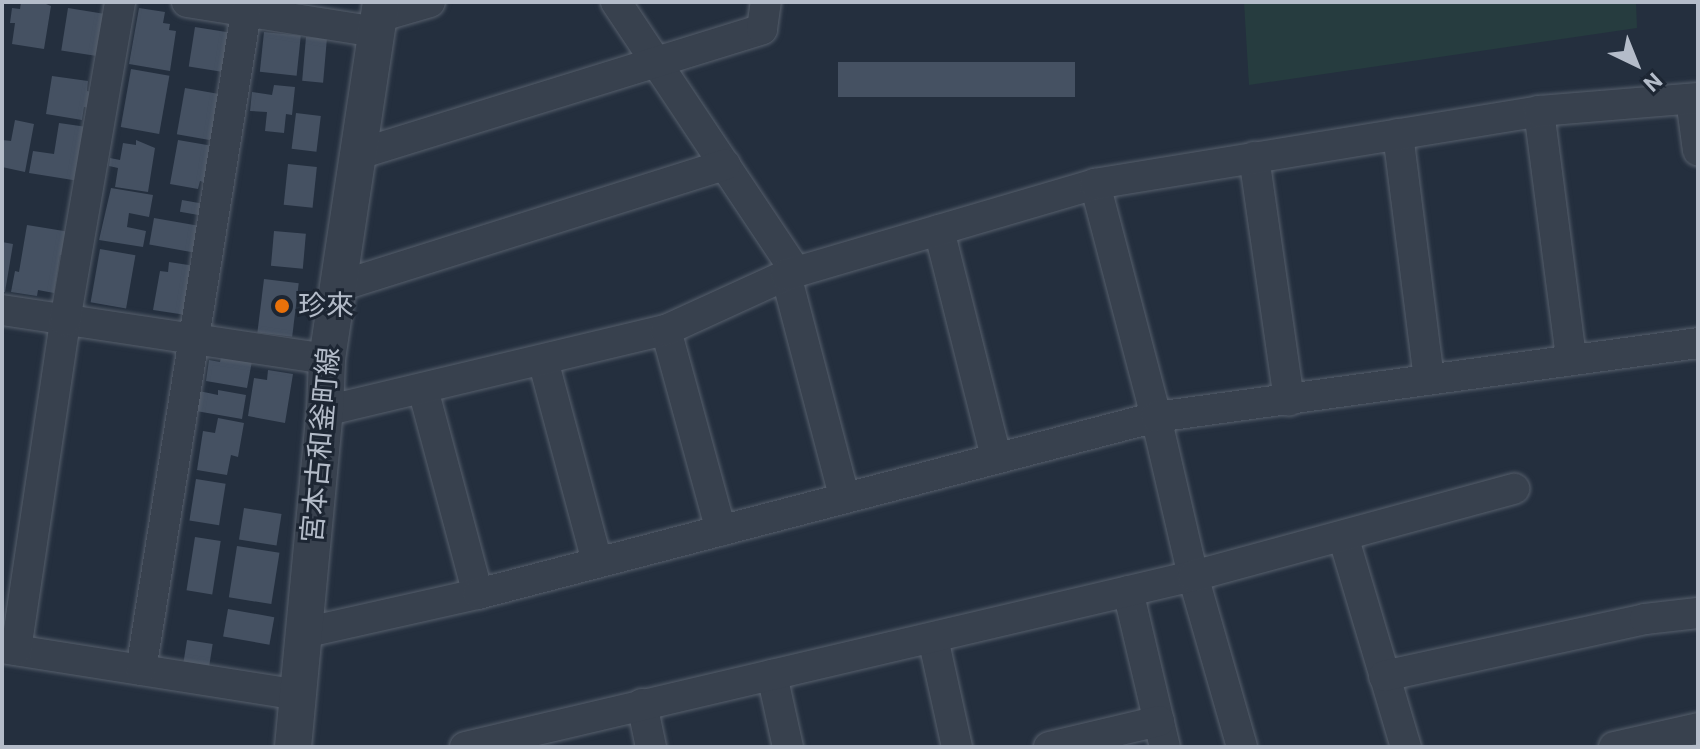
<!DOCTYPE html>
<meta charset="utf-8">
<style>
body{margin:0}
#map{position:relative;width:1700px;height:749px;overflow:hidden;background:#242f3e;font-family:Roboto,"Noto Sans JP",sans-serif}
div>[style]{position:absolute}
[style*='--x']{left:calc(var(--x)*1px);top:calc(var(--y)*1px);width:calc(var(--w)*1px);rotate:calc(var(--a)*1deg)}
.green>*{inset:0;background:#263c3f}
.building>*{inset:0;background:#455162;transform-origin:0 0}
.roads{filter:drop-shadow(0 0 2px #565f6c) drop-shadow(0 0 2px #565f6c)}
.minor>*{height:30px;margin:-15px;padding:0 15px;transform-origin:15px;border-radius:15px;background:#38414e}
.tertiary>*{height:36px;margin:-18px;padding:0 18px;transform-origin:18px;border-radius:18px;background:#38414e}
.dots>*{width:22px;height:22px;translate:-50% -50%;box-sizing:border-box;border:4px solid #1d2633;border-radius:50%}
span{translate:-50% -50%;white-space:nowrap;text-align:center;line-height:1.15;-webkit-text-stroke:6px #1d2633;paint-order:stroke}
.poi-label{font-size:28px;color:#b4bcc9}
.left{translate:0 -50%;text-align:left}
.street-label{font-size:28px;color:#b4bcc9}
.frame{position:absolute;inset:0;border:4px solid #b4bcc9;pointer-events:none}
.north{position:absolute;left:1596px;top:24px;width:80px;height:80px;-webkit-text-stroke:6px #1d2633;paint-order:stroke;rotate:137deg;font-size:22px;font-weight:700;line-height:32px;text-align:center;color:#b4bcc9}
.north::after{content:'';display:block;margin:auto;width:28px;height:36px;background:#b4bcc9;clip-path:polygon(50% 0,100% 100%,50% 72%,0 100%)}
</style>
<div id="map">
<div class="green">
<div style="clip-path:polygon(1244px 2px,1636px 2px,1637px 28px,1249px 85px)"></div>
</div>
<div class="building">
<div style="clip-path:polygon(21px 2px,41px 2px,51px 6px,44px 49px,12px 44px,15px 23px,10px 23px,12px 8px,20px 9px)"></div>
<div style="left:68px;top:8px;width:36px;height:43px;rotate:9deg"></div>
<div style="clip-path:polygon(139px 8px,165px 12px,163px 23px,170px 24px,169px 30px,176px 31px,170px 71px,129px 64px)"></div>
<div style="left:195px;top:27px;width:38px;height:40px;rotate:9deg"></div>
<div style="left:264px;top:32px;width:37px;height:40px;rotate:6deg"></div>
<div style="left:306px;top:37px;width:21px;height:44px;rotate:5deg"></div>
<div style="left:1075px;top:62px;width:35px;height:237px;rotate:90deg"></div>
<div style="left:131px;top:69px;width:39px;height:59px;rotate:10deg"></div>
<div style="clip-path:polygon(52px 76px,88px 81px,87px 91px,92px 92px,89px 108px,84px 107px,82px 120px,46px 114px)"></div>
<div style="clip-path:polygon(274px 85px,295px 87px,292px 115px,286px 114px,284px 133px,265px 131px,267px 112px,250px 111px,252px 92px,272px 95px)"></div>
<div style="left:185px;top:88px;width:36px;height:47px;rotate:10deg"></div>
<div style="left:296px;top:113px;width:25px;height:36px;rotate:7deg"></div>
<div style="clip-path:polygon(15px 120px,34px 124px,25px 172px,2px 167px,2px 140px,11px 141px)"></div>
<div style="clip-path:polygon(59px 123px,87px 127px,79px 181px,29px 173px,33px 151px,54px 154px)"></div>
<div style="clip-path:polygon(136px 140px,155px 148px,148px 192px,115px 187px,118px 168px,109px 166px,110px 158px,120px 160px,123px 143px,136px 145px)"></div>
<div style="clip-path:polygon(178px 140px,213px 146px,207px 183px,200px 181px,198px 189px,170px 184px)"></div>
<div style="left:288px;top:164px;width:29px;height:41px;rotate:6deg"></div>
<div style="clip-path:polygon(111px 188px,153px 195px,149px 217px,129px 213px,127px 227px,146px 231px,143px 247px,99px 240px)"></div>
<div style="left:182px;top:200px;width:23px;height:12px;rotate:10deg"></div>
<div style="left:154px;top:218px;width:48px;height:27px;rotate:10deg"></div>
<div style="clip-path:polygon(27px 225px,70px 232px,66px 256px,60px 255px,54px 293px,38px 290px,37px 296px,11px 292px,15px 271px,19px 272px)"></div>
<div style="left:274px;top:231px;width:32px;height:35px;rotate:5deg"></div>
<div style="clip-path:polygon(2px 242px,13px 244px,5px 292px,2px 292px)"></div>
<div style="left:100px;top:249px;width:36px;height:54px;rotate:10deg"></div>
<div style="clip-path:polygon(169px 262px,195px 266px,186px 315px,153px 310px,160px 271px,168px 272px)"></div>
<div style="left:264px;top:279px;width:35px;height:54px;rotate:7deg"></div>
<div style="clip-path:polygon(221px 357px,252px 361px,247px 388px,206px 381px,209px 360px,220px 362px)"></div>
<div style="clip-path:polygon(268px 370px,293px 374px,285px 423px,248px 416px,254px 378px,267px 380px)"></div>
<div style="clip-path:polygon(218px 390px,246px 395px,242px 419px,196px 411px,199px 391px,218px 395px)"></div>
<div style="clip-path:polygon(218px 418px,244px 423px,238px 457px,231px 455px,227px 475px,197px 470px,203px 431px,215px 433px)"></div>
<div style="left:196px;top:479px;width:30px;height:42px;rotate:9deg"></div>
<div style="left:244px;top:508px;width:38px;height:32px;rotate:9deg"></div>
<div style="left:195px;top:537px;width:26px;height:54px;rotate:9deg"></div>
<div style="left:237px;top:546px;width:43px;height:52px;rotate:9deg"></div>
<div style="left:228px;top:609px;width:47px;height:28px;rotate:10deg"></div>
<div style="left:187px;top:640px;width:26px;height:24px;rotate:9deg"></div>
</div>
<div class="roads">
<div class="minor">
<div style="--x:187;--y:2;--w:191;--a:9"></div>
<div style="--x:616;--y:2;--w:324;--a:56.3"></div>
<div style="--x:378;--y:17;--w:54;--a:-16.1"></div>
<div style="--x:1691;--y:99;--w:52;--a:82.3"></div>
<div style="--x:1539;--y:111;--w:250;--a:82.6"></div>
<div style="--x:1398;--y:134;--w:247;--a:82.8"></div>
<div style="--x:356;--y:155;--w:425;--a:-17.2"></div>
<div style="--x:762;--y:29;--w:27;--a:-82"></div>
<div style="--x:1254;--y:157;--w:246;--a:81.8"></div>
<div style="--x:1095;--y:184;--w:241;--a:75.3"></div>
<div style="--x:1156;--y:417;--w:163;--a:76.9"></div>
<div style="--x:1193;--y:576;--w:178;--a:74"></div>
<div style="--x:939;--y:230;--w:234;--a:75.9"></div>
<div style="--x:786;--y:275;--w:228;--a:75.3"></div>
<div style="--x:337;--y:287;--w:407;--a:-17.5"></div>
<div style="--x:2;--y:310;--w:329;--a:8.6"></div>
<div style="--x:666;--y:330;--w:208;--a:74.7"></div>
<div style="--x:543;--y:360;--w:209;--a:75"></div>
<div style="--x:423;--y:389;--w:212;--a:75"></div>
<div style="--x:325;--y:411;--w:350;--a:-13.4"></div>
<div style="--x:666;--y:330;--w:132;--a:-24.6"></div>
<div style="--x:786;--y:275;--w:322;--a:-16.4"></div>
<div style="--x:1095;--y:184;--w:450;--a:-9.3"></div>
<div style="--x:1539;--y:111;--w:160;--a:-4.7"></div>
<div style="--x:1343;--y:536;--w:220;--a:73.4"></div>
<div style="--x:1128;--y:591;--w:160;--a:76.7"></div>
<div style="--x:303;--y:633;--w:179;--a:-12.6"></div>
<div style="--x:478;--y:594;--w:701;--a:-14.63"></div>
<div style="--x:1156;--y:417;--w:547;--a:-7.77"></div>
<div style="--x:933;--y:638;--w:112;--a:77.6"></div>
<div style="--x:2;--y:648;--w:301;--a:9"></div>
<div style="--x:16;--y:650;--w:333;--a:-81.5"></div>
<div style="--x:65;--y:321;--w:324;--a:-80.2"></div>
<div style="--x:141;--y:670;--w:666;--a:-80.93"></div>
<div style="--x:772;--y:675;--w:74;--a:77.5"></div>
<div style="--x:1384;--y:676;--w:267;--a:-12.3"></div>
<div style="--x:1645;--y:619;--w:53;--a:-6.5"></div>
<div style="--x:642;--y:704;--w:44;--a:78.2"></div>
<div style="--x:465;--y:747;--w:748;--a:-13.22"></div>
<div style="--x:1193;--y:576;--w:333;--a:-15.2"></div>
<div style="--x:1049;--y:747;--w:113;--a:-13.3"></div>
<div style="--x:1614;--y:747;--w:86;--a:-12.7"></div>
</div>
<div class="tertiary">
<div style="--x:293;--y:747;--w:338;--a:-84.6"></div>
<div style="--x:325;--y:411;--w:52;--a:-87.8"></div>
<div style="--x:327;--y:359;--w:361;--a:-81.4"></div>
</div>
</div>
<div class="dots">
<div style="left:282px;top:306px;background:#e8710a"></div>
</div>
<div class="poi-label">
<span class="left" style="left:298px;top:306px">珍來</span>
</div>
<div class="street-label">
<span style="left:321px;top:445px;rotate:-85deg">宮本古和釜町線</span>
</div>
<div class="frame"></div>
<div class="north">N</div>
</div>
